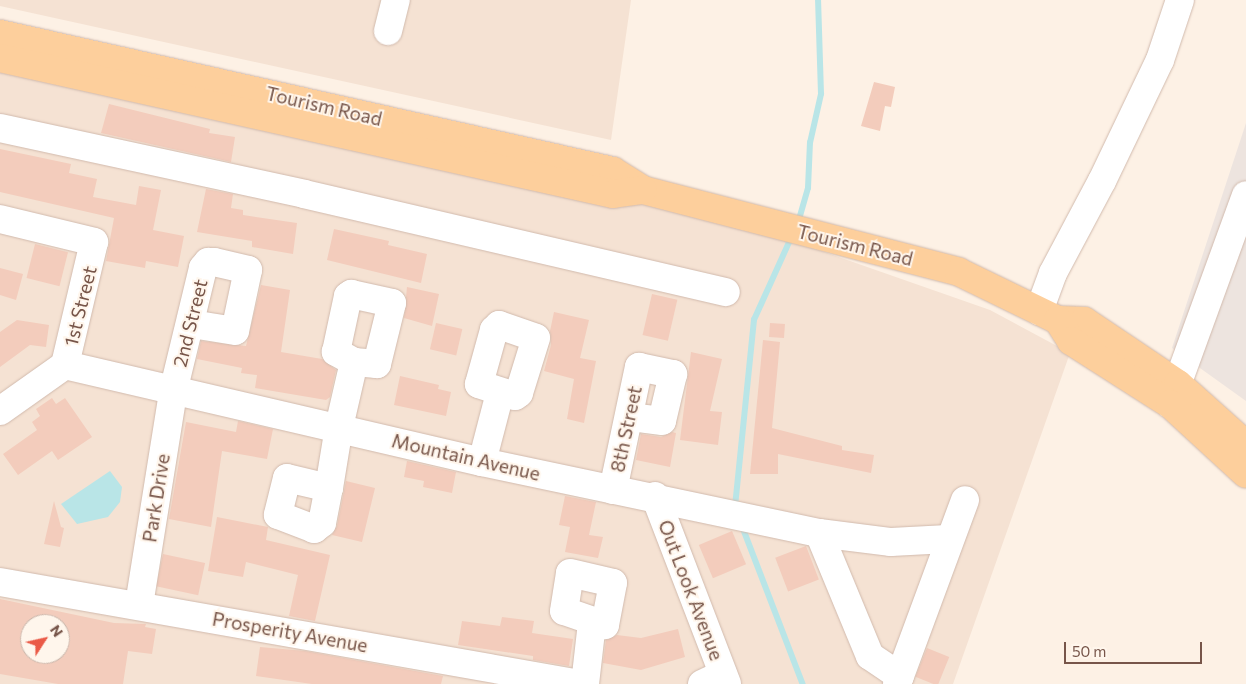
<!DOCTYPE html>
<style>
body{margin:0}
#map{position:relative;width:1246px;height:684px;overflow:hidden;background:#fdf1e5;font-family:Commissioner,sans-serif}
div>[style]{position:absolute}
[style*='--x']{left:calc(var(--x)*1px);top:calc(var(--y)*1px);width:calc(var(--w)*1px);rotate:calc(var(--a)*1deg)}
.residential>*{inset:0;background:#f5e2d3}
.industrial>*{inset:0;background:#ede4df}
.water>*{inset:0;background:#b9e5e7}
.stream>*{height:5.5px;margin:-2.75px;padding:0 2.75px;transform-origin:2.75px;border-radius:2.75px;background:#b9e5e7}
.building>*{inset:0;background:#f3ccbc;transform-origin:0 0}
.roads{filter:drop-shadow(0 0 1px #d1baad) drop-shadow(0 0 1px #d1baad)}
.minor>*{height:28px;margin:-14px;padding:0 14px;transform-origin:14px;border-radius:14px;background:#fff}
.major>*{height:28px;margin:-14px;padding:0 14px;transform-origin:14px;border-radius:14px;background:#fdcf9c}
span{translate:-50% -50%;white-space:nowrap;text-align:center;line-height:1.15;-webkit-text-stroke:4px #fff6ec;paint-order:stroke}
.street-label{font-size:19px;color:#775549}
.north{position:absolute;left:20px;top:614px;width:50px;height:50px;box-sizing:border-box;background:#fff6ec;border:1px solid #c9b6ab;border-radius:50%;rotate:55deg;font-size:14px;font-weight:700;line-height:20px;text-align:center;color:#775549}
.north::after{content:'';display:block;margin:auto;width:18px;height:22px;background:#ea5a47;clip-path:polygon(50% 0,100% 100%,50% 72%,0 100%)}
.scale{position:absolute;left:1064px;top:642px;width:138px;height:22px;box-sizing:border-box;border:2px solid #775549;border-top:0;padding-left:6px;font-size:15px;line-height:18px;white-space:nowrap;color:#775549;-webkit-text-stroke:4px #fff6ec;paint-order:stroke}
</style>
<div id="map">
<div class="residential">
<div style="clip-path:polygon(0 0,631px 0,611px 140px,0 6px)"></div>
<div style="clip-path:polygon(evenodd,0 61px,753px 227px,990px 310px,1070px 353px,953px 684px,0 684px,0 61px,30px 624px,60px 624px,60px 654px,30px 654px,30px 624px)"></div>
</div>
<div class="industrial">
<div style="clip-path:polygon(1246px 123px,1246px 401px,1172px 348px)"></div>
</div>
<div class="water">
<div style="clip-path:polygon(110px 471px,122px 487px,120px 502px,108px 517px,77px 524px,61px 504px)"></div>
</div>
<div class="stream">
<div style="--x:798;--y:223;--w:36;--a:-74"></div>
<div style="--x:808;--y:188;--w:45;--a:-87.5"></div>
<div style="--x:810;--y:143;--w:50;--a:-77.3"></div>
<div style="--x:821;--y:94;--w:94;--a:-91.8"></div>
<div style="--x:735;--y:507;--w:188;--a:-84.2"></div>
<div style="--x:754;--y:320;--w:92;--a:-65.7"></div>
<div style="--x:742;--y:525;--w:170;--a:69"></div>
</div>
<div class="building">
<div style="clip-path:polygon(874px 82px,895px 87px,891px 107px,885px 106px,880px 131px,861px 126px)"></div>
<div style="clip-path:polygon(109px 104px,210px 129px,209px 133px,235px 137px,231px 162px,101px 133px)"></div>
<div style="clip-path:polygon(0 149px,71px 164px,69px 173px,97px 179px,93px 197px,136px 205px,139px 186px,161px 190px,153px 230px,184px 236px,178px 267px,146px 261px,145px 268px,106px 261px,114px 218px,0 192px)"></div>
<div style="clip-path:polygon(206px 189px,233px 194px,231px 208px,243px 210px,243px 215px,297px 223px,293px 254px,252px 247px,252px 241px,197px 232px)"></div>
<div style="clip-path:polygon(334px 229px,389px 241px,388px 245px,427px 254px,421px 283px,327px 260px)"></div>
<div style="left:35px;top:244px;width:34px;height:35px;rotate:14deg"></div>
<div style="clip-path:polygon(0 268px,23px 274px,16px 300px,0 295px)"></div>
<div style="clip-path:polygon(261px 285px,290px 290px,281px 352px,322px 359px,336px 370px,330px 397px,326px 400px,255px 388px,257px 375px,241px 373px,242px 368px,197px 359px,201px 341px,246px 346px)"></div>
<div style="clip-path:polygon(407px 287px,439px 294px,432px 326px,404px 318px)"></div>
<div style="left:652px;top:294px;width:26px;height:42px;rotate:13deg"></div>
<div style="clip-path:polygon(554px 312px,589px 320px,580px 358px,596px 361px,584px 423px,567px 419px,574px 379px,544px 371px,551px 345px,550px 331px)"></div>
<div style="clip-path:polygon(17px 320px,49px 325px,46px 347px,30px 345px,0 367px,0 332px)"></div>
<div style="left:436px;top:323px;width:27px;height:27px;rotate:13deg"></div>
<div style="left:770px;top:323px;width:15px;height:14px;rotate:4deg"></div>
<div style="clip-path:polygon(763px 340px,780px 342px,772px 428px,842px 446px,842px 450px,874px 455px,871px 473px,778px 454px,778px 474px,750px 474px)"></div>
<div style="clip-path:polygon(691px 352px,722px 359px,710px 411px,722px 412px,718px 445px,680px 440px)"></div>
<div style="clip-path:polygon(400px 376px,439px 385px,438px 389px,451px 392px,446px 416px,394px 405px)"></div>
<div style="clip-path:polygon(52px 398px,56px 404px,65px 398px,92px 437px,58px 460px,52px 451px,18px 475px,3px 454px,37px 430px,32px 422px,40px 416px,36px 409px)"></div>
<div style="clip-path:polygon(238px 421px,273px 429px,267px 459px,222px 451px,211px 527px,169px 519px,186px 422px,236px 432px)"></div>
<div style="clip-path:polygon(672px 432px,676px 433px,670px 467px,636px 460px,641px 434px,661px 437px)"></div>
<div style="clip-path:polygon(407px 461px,456px 472px,452px 493px,423px 487px,424px 481px,404px 477px)"></div>
<div style="clip-path:polygon(346px 481px,375px 488px,362px 542px,332px 535px,337px 526px)"></div>
<div style="clip-path:polygon(565px 496px,596px 502px,589px 535px,603px 537px,598px 558px,565px 552px,570px 527px,559px 525px)"></div>
<div style="clip-path:polygon(54px 501px,61px 527px,64px 528px,60px 547px,44px 544px)"></div>
<div style="clip-path:polygon(217px 517px,268px 527px,266px 540px,330px 555px,315px 621px,289px 616px,298px 575px,246px 562px,243px 577px,208px 571px)"></div>
<div style="left:732px;top:531px;width:36px;height:36px;rotate:67deg"></div>
<div style="left:806px;top:546px;width:36px;height:33px;rotate:69deg"></div>
<div style="left:163px;top:554px;width:43px;height:33px;rotate:12deg"></div>
<div style="clip-path:polygon(evenodd,0 599px,114px 623px,146px 624px,145px 627px,156px 629px,152px 654px,128px 651px,123px 684px,58px 684px,0 674px,0 599px,30px 624px,60px 624px,60px 654px,30px 654px,30px 624px)"></div>
<div style="clip-path:polygon(502px 617px,534px 621px,532px 633px,573px 639px,569px 666px,533px 660px,533px 656px,458px 645px,462px 621px,500px 626px)"></div>
<div style="clip-path:polygon(678px 629px,685px 657px,641px 670px,603px 663px,606px 640px,617px 635px,641px 638px)"></div>
<div style="clip-path:polygon(260px 647px,305px 651px,443px 676px,441px 684px,312px 684px,256px 676px)"></div>
<div style="left:927px;top:648px;width:24px;height:31px;rotate:22deg"></div>
</div>
<div class="roads">
<div class="minor">
<div style="--x:388;--y:31;--w:32;--a:-76"></div>
<div style="--x:0;--y:128;--w:311;--a:12.2"></div>
<div style="--x:304;--y:194;--w:433;--a:13.1"></div>
<div style="--x:0;--y:219;--w:97;--a:13.7"></div>
<div style="--x:94;--y:242;--w:126;--a:103.3"></div>
<div style="--x:351;--y:294;--w:42;--a:12.4"></div>
<div style="--x:392;--y:303;--w:63;--a:103.8"></div>
<div style="--x:377;--y:364;--w:23;--a:-175"></div>
<div style="--x:354;--y:362;--w:21;--a:-151"></div>
<div style="--x:336;--y:352;--w:57;--a:-77.9"></div>
<div style="--x:348;--y:296;--w:4;--a:-34"></div>
<div style="--x:1039;--y:311;--w:40;--a:-69.8"></div>
<div style="--x:1053;--y:273;--w:104;--a:-62"></div>
<div style="--x:1102;--y:181;--w:134;--a:-64.4"></div>
<div style="--x:1160;--y:60;--w:63;--a:-71.6"></div>
<div style="--x:499;--y:325;--w:39;--a:19"></div>
<div style="--x:536;--y:338;--w:58;--a:107.2"></div>
<div style="--x:519;--y:393;--w:5;--a:143"></div>
<div style="--x:515;--y:396;--w:38;--a:-162"></div>
<div style="--x:479;--y:384;--w:56;--a:-74.5"></div>
<div style="--x:494;--y:330;--w:7;--a:-45"></div>
<div style="--x:1170;--y:404;--w:222;--a:-70"></div>
<div style="--x:0;--y:411;--w:80;--a:-35.3"></div>
<div style="--x:65;--y:365;--w:428;--a:13.1"></div>
<div style="--x:482;--y:462;--w:344;--a:11.9"></div>
<div style="--x:819;--y:533;--w:73;--a:7.1"></div>
<div style="--x:891;--y:542;--w:57;--a:-3"></div>
<div style="--x:482;--y:462;--w:71;--a:-75.4"></div>
<div style="--x:329;--y:488;--w:43;--a:-166.6"></div>
<div style="--x:287;--y:478;--w:38;--a:104"></div>
<div style="--x:278;--y:515;--w:39;--a:21"></div>
<div style="--x:314;--y:529;--w:10;--a:-37"></div>
<div style="--x:322;--y:523;--w:36;--a:-79"></div>
<div style="--x:329;--y:488;--w:62;--a:-80.7"></div>
<div style="--x:339;--y:427;--w:67;--a:-77"></div>
<div style="--x:613;--y:490;--w:126;--a:-78.1"></div>
<div style="--x:639;--y:367;--w:35;--a:12"></div>
<div style="--x:673;--y:374;--w:48;--a:103.2"></div>
<div style="--x:662;--y:421;--w:33;--a:-173"></div>
<div style="--x:655;--y:496;--w:201;--a:69"></div>
<div style="--x:819;--y:533;--w:133;--a:67.5"></div>
<div style="--x:870;--y:656;--w:36;--a:34"></div>
<div style="--x:570;--y:573;--w:44;--a:13.1"></div>
<div style="--x:613;--y:583;--w:43;--a:100.8"></div>
<div style="--x:605;--y:625;--w:43;--a:-161.1"></div>
<div style="--x:564;--y:611;--w:38;--a:-81"></div>
<div style="--x:0;--y:582;--w:589;--a:9.97"></div>
<div style="--x:139;--y:605;--w:216;--a:-80.9"></div>
<div style="--x:173;--y:392;--w:128;--a:-76.4"></div>
<div style="--x:203;--y:268;--w:8;--a:-50"></div>
<div style="--x:208;--y:262;--w:6;--a:0"></div>
<div style="--x:214;--y:262;--w:35;--a:13"></div>
<div style="--x:248;--y:270;--w:62;--a:102"></div>
<div style="--x:235;--y:331;--w:44;--a:-170.8"></div>
<div style="--x:585;--y:684;--w:61;--a:-83.5"></div>
<div style="--x:702;--y:684;--w:23;--a:-25"></div>
<div style="--x:897;--y:684;--w:196;--a:-69.7"></div>
</div>
<div class="major">
<div style="--x:0;--y:34;--w:628;--a:12.6"></div>
<div style="--x:613;--y:171;--w:36;--a:32"></div>
<div style="--x:643;--y:190;--w:326;--a:14.5"></div>
<div style="--x:959;--y:272;--w:110;--a:25.9"></div>
<div style="--x:1058;--y:320;--w:26;--a:2"></div>
<div style="--x:1084;--y:321;--w:113;--a:33.8"></div>
<div style="--x:1178;--y:384;--w:91;--a:41.9"></div>
<div style="--x:0;--y:58;--w:628;--a:12.51"></div>
<div style="--x:613;--y:194;--w:30;--a:-8"></div>
<div style="--x:1058;--y:320;--w:25;--a:58"></div>
<div style="--x:1071;--y:341;--w:117;--a:32.5"></div>
<div style="--x:1170;--y:404;--w:103;--a:42.6"></div>
</div>
</div>
<div class="street-label">
<span style="left:324px;top:106px;rotate:13deg">Tourism Road</span>
<span style="left:855px;top:245px;rotate:14deg">Tourism Road</span>
<span style="left:80px;top:306px;rotate:-76deg">1st Street</span>
<span style="left:190px;top:323px;rotate:-76deg">2nd Street</span>
<span style="left:626px;top:429px;rotate:-78deg">8th Street</span>
<span style="left:466px;top:457px;rotate:13deg">Mountain Avenue</span>
<span style="left:156px;top:498px;rotate:-81deg">Park Drive</span>
<span style="left:691px;top:590px;rotate:69deg">Out Look Avenue</span>
<span style="left:290px;top:632px;rotate:10deg">Prosperity Avenue</span>
</div>
<div class="north">N</div>
<div class="scale">50 m</div>
</div>
